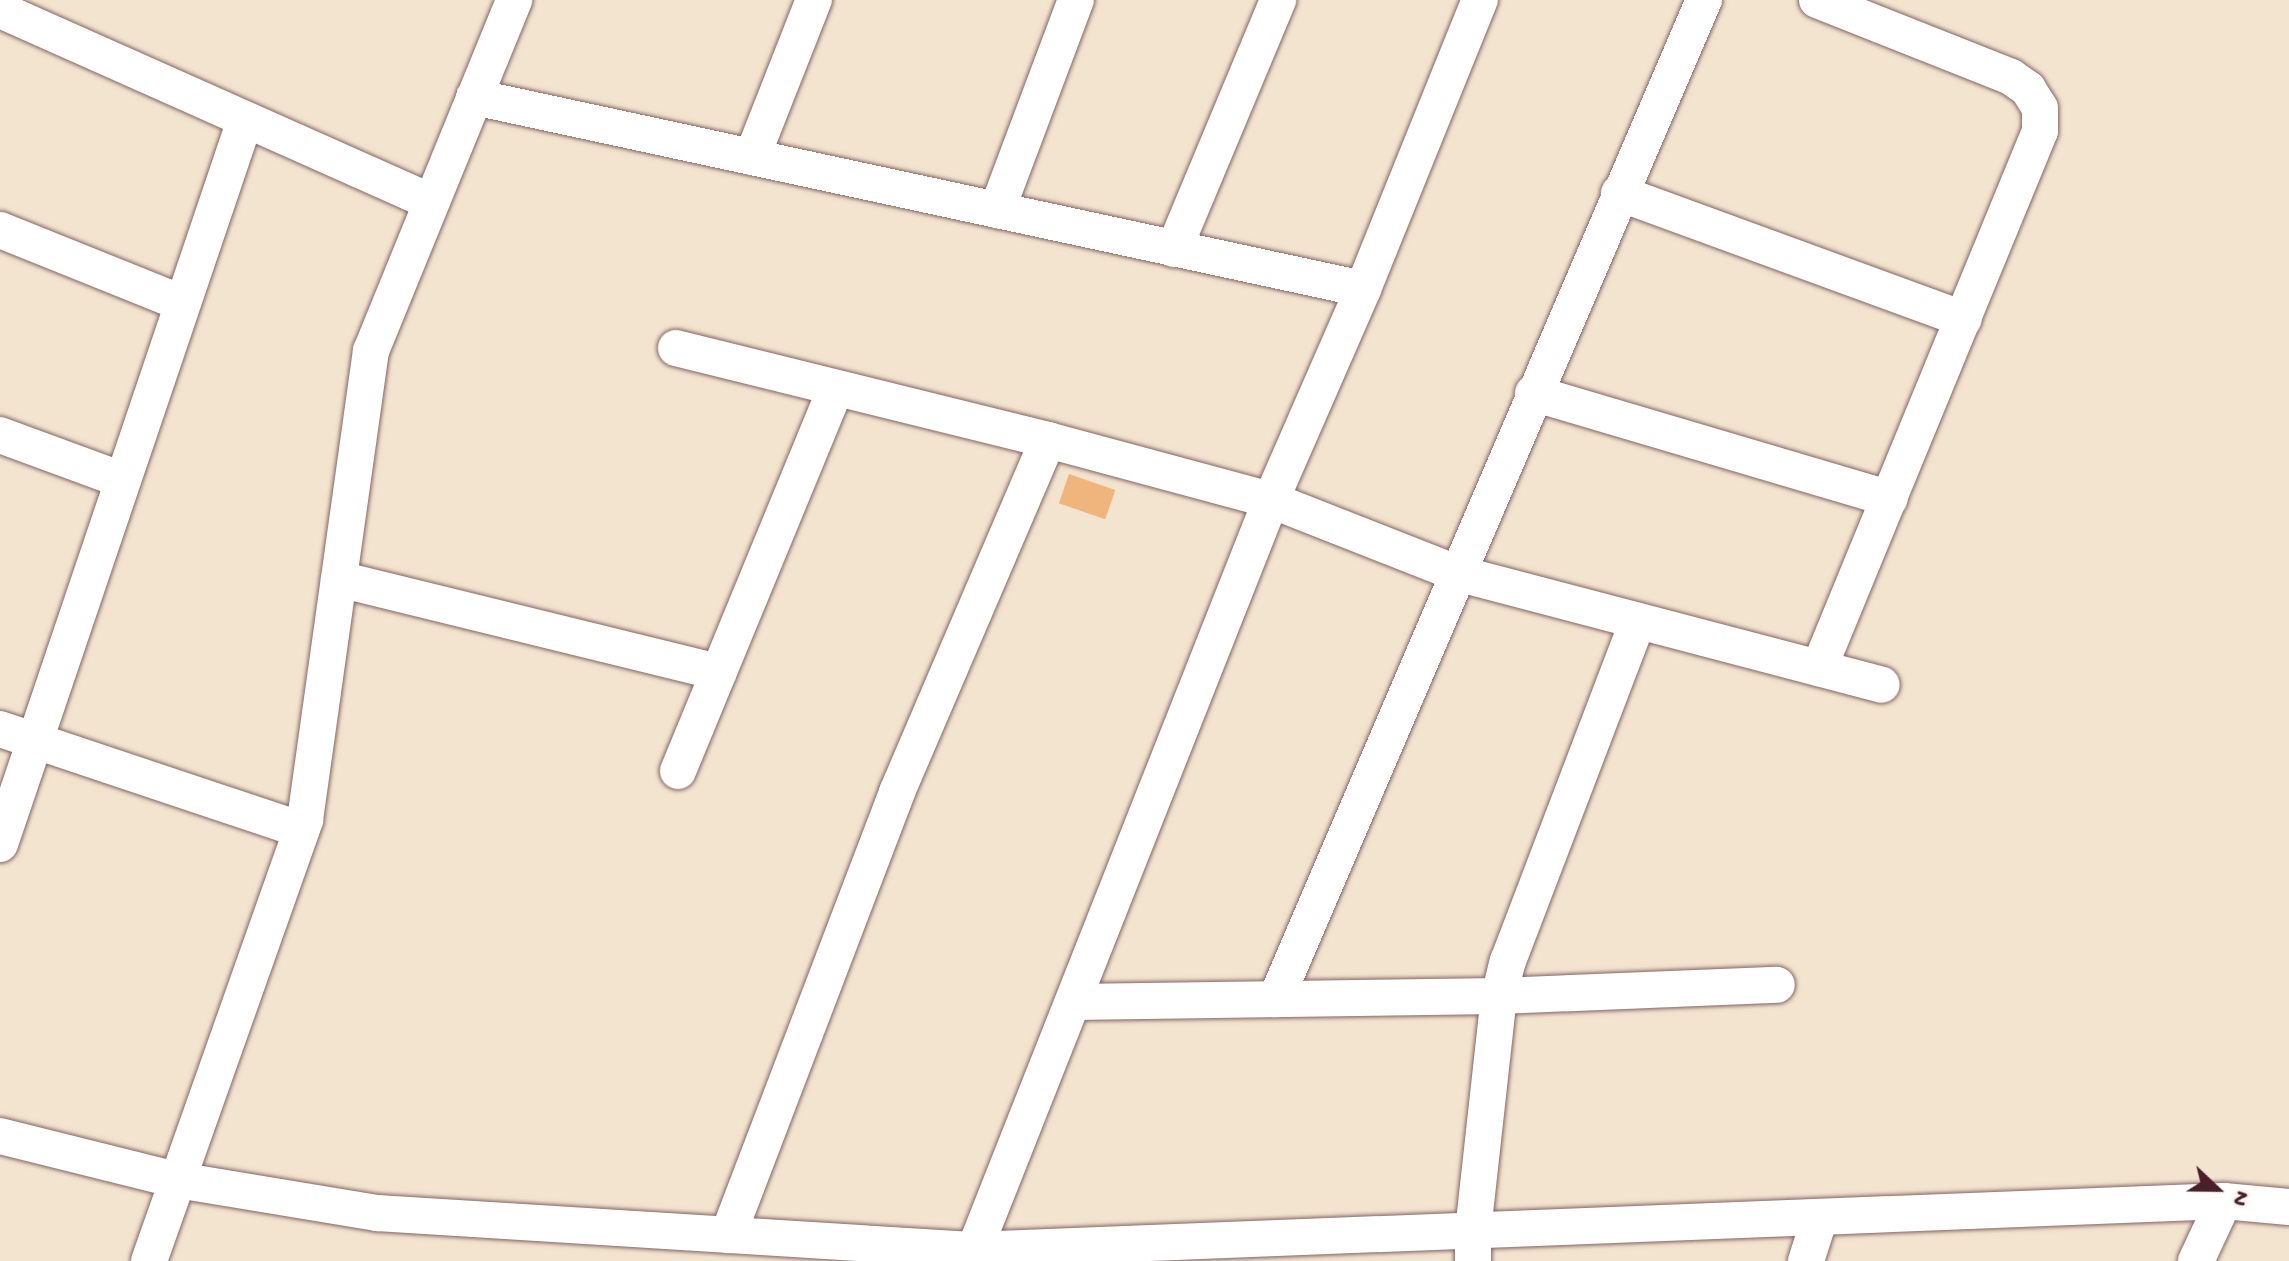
<!DOCTYPE html>
<style>
body{margin:0}
#map{position:relative;width:2289px;height:1261px;overflow:hidden;background:#f3e4cf;font-family:"Gochi Hand",sans-serif}
div>[style]{position:absolute}
[style*='--x']{left:calc(var(--x)*1px);top:calc(var(--y)*1px);width:calc(var(--w)*1px);rotate:calc(var(--a)*1deg)}
.building>*{inset:0;background:#f0b47d;transform-origin:0 0}
.roads{filter:drop-shadow(0 0 2px #856464) drop-shadow(0 0 2px #856464)}
.street>*{height:36px;margin:-18px;padding:0 18px;transform-origin:18px;border-radius:18px;background:#fff}
span{translate:-50% -50%;white-space:nowrap;text-align:center;line-height:1.15;-webkit-text-stroke:8px #f6f6f2;paint-order:stroke}
.north{position:absolute;left:2177px;top:1149px;width:80px;height:80px;-webkit-text-stroke:6px #f6f6f2;paint-order:stroke;rotate:112deg;font-size:22px;font-weight:700;line-height:32px;text-align:center;color:#4a1f2b}
.north::after{content:'';display:block;margin:auto;width:28px;height:36px;background:#4a1f2b;clip-path:polygon(50% 0,100% 100%,50% 72%,0 100%)}
</style>
<div id="map">
<div class="building">
<div style="left:1069px;top:474px;width:49px;height:31px;rotate:19deg"></div>
</div>
<div class="roads">
<div class="street">
<div style="--x:1817;--y:0;--w:209;--a:21.6"></div>
<div style="--x:2011;--y:77;--w:21;--a:35"></div>
<div style="--x:2028;--y:89;--w:22;--a:58"></div>
<div style="--x:2040;--y:108;--w:23;--a:90"></div>
<div style="--x:2040;--y:131;--w:581;--a:112.37"></div>
<div style="--x:0;--y:10;--w:472;--a:24"></div>
<div style="--x:474;--y:97;--w:909;--a:12.19"></div>
<div style="--x:752;--y:157;--w:169;--a:-68.5"></div>
<div style="--x:1619;--y:193;--w:367;--a:20.1"></div>
<div style="--x:997;--y:210;--w:224;--a:-69.4"></div>
<div style="--x:0;--y:230;--w:196;--a:21.9"></div>
<div style="--x:1174;--y:249;--w:270;--a:-67.3"></div>
<div style="--x:676;--y:348;--w:383;--a:13.9"></div>
<div style="--x:1048;--y:440;--w:231;--a:15.1"></div>
<div style="--x:1271;--y:500;--w:199;--a:21.5"></div>
<div style="--x:1456;--y:573;--w:440;--a:14.7"></div>
<div style="--x:1533;--y:393;--w:372;--a:16.5"></div>
<div style="--x:0;--y:435;--w:130;--a:20.2"></div>
<div style="--x:339;--y:579;--w:391;--a:13.8"></div>
<div style="--x:0;--y:729;--w:318;--a:18.5"></div>
<div style="--x:678;--y:771;--w:414;--a:-67.6"></div>
<div style="--x:0;--y:844;--w:764;--a:-71.3"></div>
<div style="--x:1276;--y:999;--w:1087;--a:-66.81"></div>
<div style="--x:1073;--y:1002;--w:426;--a:-0.8"></div>
<div style="--x:1499;--y:996;--w:278;--a:-2.3"></div>
<div style="--x:0;--y:1136;--w:182;--a:14"></div>
<div style="--x:177;--y:1180;--w:203;--a:9.4"></div>
<div style="--x:377;--y:1213;--w:596;--a:3.56"></div>
<div style="--x:972;--y:1250;--w:1253;--a:-2.24"></div>
<div style="--x:2224;--y:1201;--w:65;--a:5.3"></div>
<div style="--x:728;--y:1235;--w:474;--a:-69.1"></div>
<div style="--x:897;--y:792;--w:383;--a:-66.8"></div>
<div style="--x:149;--y:1261;--w:468;--a:-70.5"></div>
<div style="--x:305;--y:820;--w:474;--a:-82"></div>
<div style="--x:371;--y:351;--w:379;--a:-67.8"></div>
<div style="--x:970;--y:1261;--w:818;--a:-68.42"></div>
<div style="--x:1271;--y:500;--w:230;--a:-66.4"></div>
<div style="--x:1363;--y:289;--w:312;--a:-68"></div>
<div style="--x:1473;--y:1261;--w:30;--a:-90"></div>
<div style="--x:1473;--y:1231;--w:236;--a:-83.7"></div>
<div style="--x:1499;--y:996;--w:36;--a:-76"></div>
<div style="--x:1508;--y:961;--w:364;--a:-69.1"></div>
<div style="--x:1806;--y:1261;--w:46;--a:-72.3"></div>
<div style="--x:2196;--y:1261;--w:66;--a:-65"></div>
</div>
</div>
<div class="north">N</div>
</div>
